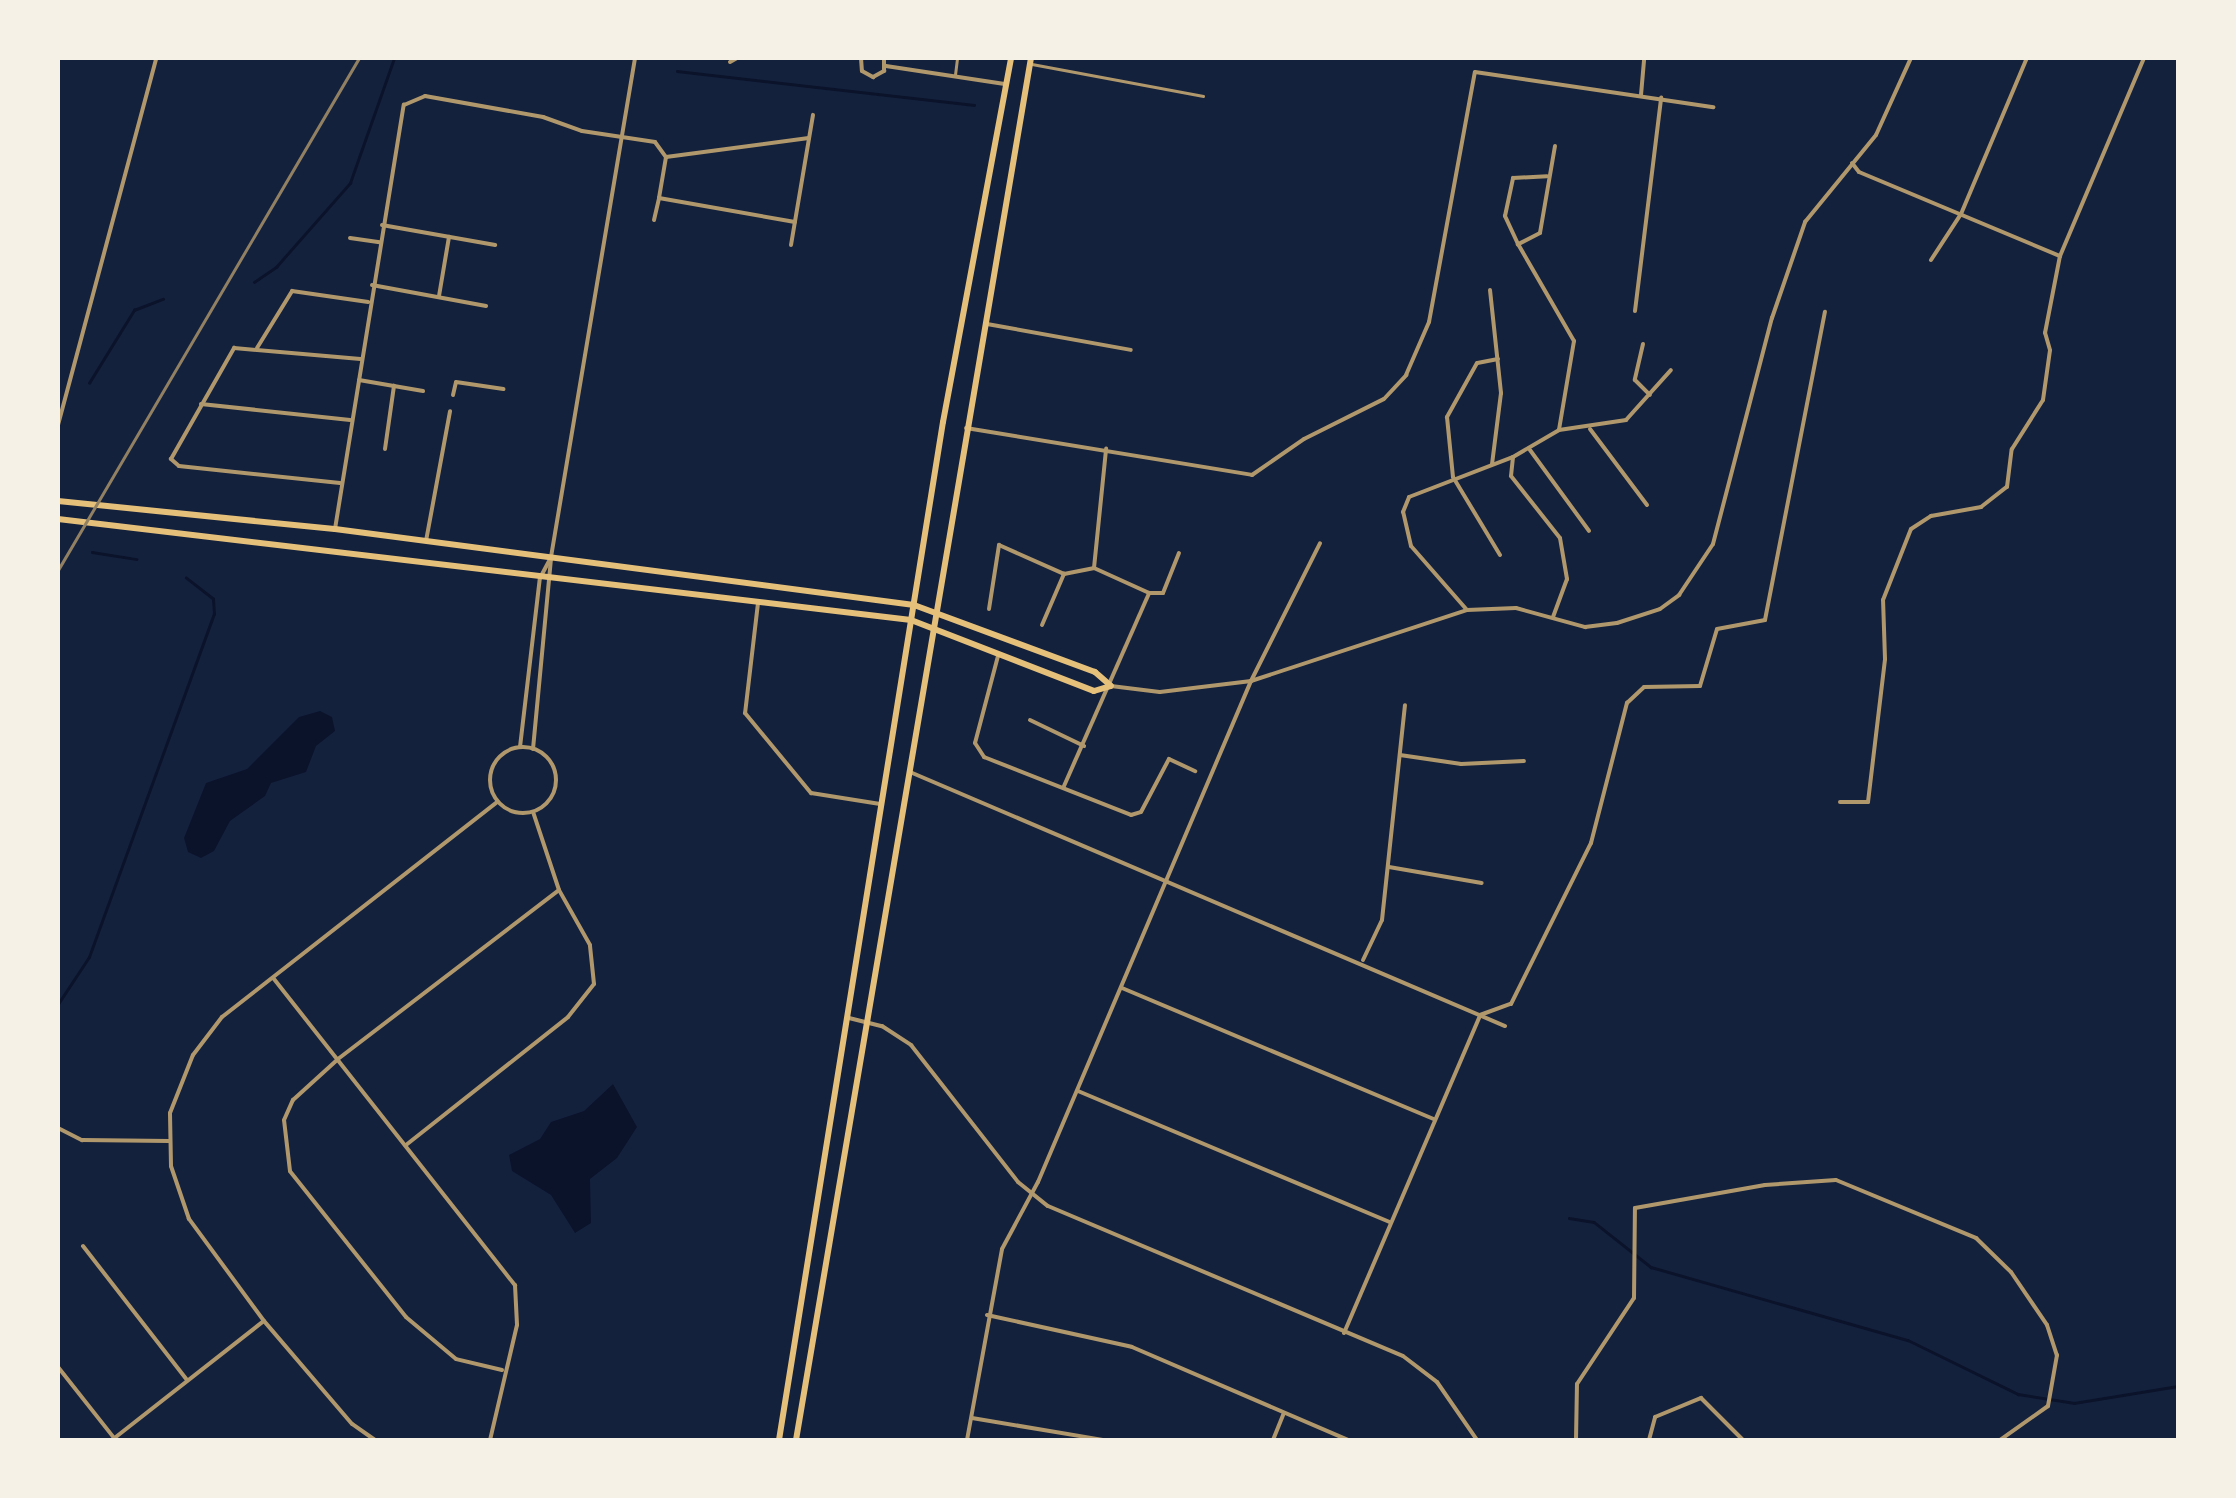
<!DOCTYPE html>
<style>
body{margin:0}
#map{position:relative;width:2236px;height:1498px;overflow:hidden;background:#14213d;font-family:"Varela Round",sans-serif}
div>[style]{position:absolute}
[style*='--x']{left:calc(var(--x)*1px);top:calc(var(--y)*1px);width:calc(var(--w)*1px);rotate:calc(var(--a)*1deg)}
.water>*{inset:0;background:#0b132b}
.stream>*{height:2.5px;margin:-1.25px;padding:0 1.25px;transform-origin:1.25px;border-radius:1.25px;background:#0b132b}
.service>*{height:2.5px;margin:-1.25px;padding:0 1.25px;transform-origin:1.25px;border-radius:1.25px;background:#b1986c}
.minor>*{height:4px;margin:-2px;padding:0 2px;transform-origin:2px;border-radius:2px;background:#b1986c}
.minor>.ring{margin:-2px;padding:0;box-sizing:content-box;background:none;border:4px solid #b1986c;border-radius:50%}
.secondary>*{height:6px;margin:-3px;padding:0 3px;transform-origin:3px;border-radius:3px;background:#e5c07b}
.primary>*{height:6px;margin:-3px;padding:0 3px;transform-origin:3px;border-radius:3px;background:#e5c07b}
.rail>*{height:2.5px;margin:-1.25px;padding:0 1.25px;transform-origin:1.25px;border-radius:1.25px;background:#918062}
span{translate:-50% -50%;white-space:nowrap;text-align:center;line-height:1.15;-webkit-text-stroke:10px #f6f1e7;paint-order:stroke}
.frame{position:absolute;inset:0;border:60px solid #f6f1e7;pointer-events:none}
</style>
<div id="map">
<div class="water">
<div style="clip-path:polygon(320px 711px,332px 717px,335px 731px,316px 746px,306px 772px,271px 783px,265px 796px,230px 821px,214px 851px,201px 858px,188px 852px,184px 838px,206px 783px,247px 769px,299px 717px)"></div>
<div style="clip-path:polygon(613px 1084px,637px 1127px,617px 1158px,590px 1179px,591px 1223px,575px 1233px,551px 1195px,512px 1171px,509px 1155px,540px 1139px,551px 1122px,584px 1111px)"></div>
</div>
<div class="stream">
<div style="--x:677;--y:71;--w:299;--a:6.5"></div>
<div style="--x:254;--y:282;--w:27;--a:-34"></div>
<div style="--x:276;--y:267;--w:112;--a:-48.6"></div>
<div style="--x:350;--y:183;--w:133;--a:-70.6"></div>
<div style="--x:89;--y:383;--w:86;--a:-58.3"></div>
<div style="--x:134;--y:310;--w:31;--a:-21"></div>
<div style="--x:92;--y:552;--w:45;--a:9"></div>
<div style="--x:58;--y:1004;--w:56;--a:-56.6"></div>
<div style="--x:89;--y:957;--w:365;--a:-70"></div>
<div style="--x:214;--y:614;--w:15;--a:-94"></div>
<div style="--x:213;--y:599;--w:34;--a:-142"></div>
<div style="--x:1569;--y:1218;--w:25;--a:9"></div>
<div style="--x:1594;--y:1222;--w:73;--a:38.3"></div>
<div style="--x:1651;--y:1267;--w:267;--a:15.9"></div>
<div style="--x:1908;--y:1340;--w:123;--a:26.1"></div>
<div style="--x:2018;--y:1394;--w:57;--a:9.1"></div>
<div style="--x:2074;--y:1403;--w:105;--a:-9.3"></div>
</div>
<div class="service">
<div style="--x:1032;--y:64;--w:174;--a:10.6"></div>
<div style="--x:955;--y:75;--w:17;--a:-83"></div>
</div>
<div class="minor">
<div style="--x:861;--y:58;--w:13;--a:86"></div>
<div style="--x:862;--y:71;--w:13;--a:29"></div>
<div style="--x:873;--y:77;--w:13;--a:-29"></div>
<div style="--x:884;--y:71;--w:13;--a:-90"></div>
<div style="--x:730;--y:62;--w:8;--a:-30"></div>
<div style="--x:886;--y:66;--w:120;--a:8.6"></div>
<div style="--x:1641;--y:95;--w:37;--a:-85"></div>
<div style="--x:1555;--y:146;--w:88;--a:99.8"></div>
<div style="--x:1540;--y:233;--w:25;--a:153"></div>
<div style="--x:1518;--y:244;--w:112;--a:60"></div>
<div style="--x:1574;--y:341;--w:90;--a:99.6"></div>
<div style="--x:666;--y:157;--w:42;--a:99.7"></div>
<div style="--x:659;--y:198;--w:138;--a:10"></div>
<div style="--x:666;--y:157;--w:144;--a:-7.6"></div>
<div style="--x:1852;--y:163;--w:11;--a:52"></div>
<div style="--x:1859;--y:172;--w:218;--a:22.7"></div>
<div style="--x:654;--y:220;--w:23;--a:-77"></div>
<div style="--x:382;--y:225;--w:115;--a:10"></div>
<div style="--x:350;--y:238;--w:30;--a:8"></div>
<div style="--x:1518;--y:244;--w:31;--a:-115"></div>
<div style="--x:1505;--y:216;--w:39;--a:-78"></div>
<div style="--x:1513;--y:178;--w:34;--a:-3"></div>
<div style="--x:791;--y:245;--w:132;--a:-80.4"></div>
<div style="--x:1931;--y:260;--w:55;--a:-56.9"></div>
<div style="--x:1961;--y:214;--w:169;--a:-67.1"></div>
<div style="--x:372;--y:285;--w:116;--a:10.4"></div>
<div style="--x:1490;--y:290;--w:104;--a:83.9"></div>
<div style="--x:1501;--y:393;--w:72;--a:97.2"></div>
<div style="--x:439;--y:296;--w:60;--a:-80.4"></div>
<div style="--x:1635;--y:311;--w:215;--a:-83"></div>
<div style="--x:987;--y:324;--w:146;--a:10.2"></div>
<div style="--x:1643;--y:344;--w:37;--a:103"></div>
<div style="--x:1635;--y:380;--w:21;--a:45"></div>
<div style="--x:257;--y:348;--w:67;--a:-58.4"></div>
<div style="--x:292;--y:291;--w:77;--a:8.2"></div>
<div style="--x:1498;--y:359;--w:21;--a:169"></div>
<div style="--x:1477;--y:363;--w:62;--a:119.1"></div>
<div style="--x:1447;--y:417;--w:60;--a:84.3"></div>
<div style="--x:1453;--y:477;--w:91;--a:58.9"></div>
<div style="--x:359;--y:380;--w:65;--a:9.8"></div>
<div style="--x:453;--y:395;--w:13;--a:-77"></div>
<div style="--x:456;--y:382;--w:48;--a:8.5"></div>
<div style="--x:201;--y:404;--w:150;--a:6.1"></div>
<div style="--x:58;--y:425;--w:380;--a:-75"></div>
<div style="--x:966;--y:428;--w:290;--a:9.3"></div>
<div style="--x:1252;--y:475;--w:63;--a:-34.7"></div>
<div style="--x:1304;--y:439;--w:89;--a:-26.6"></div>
<div style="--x:1384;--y:399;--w:33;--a:-47"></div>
<div style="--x:1406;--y:375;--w:58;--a:-66.5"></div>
<div style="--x:1429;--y:322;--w:254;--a:-79.6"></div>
<div style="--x:1475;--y:72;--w:241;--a:8.4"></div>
<div style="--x:1590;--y:429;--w:95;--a:53.1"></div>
<div style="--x:385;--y:449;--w:64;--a:-81.9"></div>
<div style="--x:1530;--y:450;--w:100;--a:53.9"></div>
<div style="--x:1513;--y:457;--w:19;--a:96"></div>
<div style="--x:1511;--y:476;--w:79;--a:51.7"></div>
<div style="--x:1560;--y:538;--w:42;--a:80.3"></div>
<div style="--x:1567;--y:579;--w:40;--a:110.2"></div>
<div style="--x:340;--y:483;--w:162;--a:-174"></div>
<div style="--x:179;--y:466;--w:11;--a:-139"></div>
<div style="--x:171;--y:459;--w:128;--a:-60.4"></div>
<div style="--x:234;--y:348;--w:127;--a:5"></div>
<div style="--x:335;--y:529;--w:430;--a:-80.8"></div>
<div style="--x:404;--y:105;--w:23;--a:-23"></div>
<div style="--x:425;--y:96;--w:120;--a:10.1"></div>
<div style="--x:543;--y:117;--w:41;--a:19.7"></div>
<div style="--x:582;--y:131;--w:74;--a:8.6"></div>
<div style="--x:655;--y:142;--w:19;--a:54"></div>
<div style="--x:426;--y:541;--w:132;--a:-79.5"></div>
<div style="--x:1094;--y:568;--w:120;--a:-84.2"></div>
<div style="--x:1094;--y:568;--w:60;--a:24.4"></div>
<div style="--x:758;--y:603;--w:111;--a:96.7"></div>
<div style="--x:745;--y:713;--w:104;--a:50.5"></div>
<div style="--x:811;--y:793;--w:70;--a:9.1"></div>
<div style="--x:989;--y:609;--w:65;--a:-81.1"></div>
<div style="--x:999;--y:545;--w:71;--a:24"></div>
<div style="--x:1064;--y:574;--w:31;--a:-11"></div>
<div style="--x:1467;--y:610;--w:85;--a:-131.2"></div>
<div style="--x:1411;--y:546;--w:35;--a:-103"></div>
<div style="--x:1403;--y:512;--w:16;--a:-68"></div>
<div style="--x:1409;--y:497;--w:111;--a:-21"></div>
<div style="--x:1513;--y:457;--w:53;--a:-30.4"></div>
<div style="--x:1559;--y:430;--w:68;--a:-8.5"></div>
<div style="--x:1626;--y:420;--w:67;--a:-48"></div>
<div style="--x:1042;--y:625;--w:56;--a:-66.7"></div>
<div style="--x:998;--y:656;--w:90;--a:104.8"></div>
<div style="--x:975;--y:743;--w:17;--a:57"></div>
<div style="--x:984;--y:757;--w:158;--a:21.5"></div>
<div style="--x:1131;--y:815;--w:10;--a:-17"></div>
<div style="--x:1141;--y:812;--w:60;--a:-62.2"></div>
<div style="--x:1169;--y:759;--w:29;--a:25"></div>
<div style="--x:1111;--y:686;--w:49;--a:7"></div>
<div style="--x:1160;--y:692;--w:92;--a:-6.9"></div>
<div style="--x:1251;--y:681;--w:227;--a:-18.2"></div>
<div style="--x:1467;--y:610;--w:49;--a:-2.3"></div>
<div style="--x:1516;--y:608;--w:72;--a:15.4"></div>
<div style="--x:1585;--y:627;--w:32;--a:-7"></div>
<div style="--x:1617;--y:623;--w:45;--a:-18"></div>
<div style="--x:1660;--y:609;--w:24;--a:-36"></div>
<div style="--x:1679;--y:595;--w:61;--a:-56.3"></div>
<div style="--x:1713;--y:544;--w:234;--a:-75.4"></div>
<div style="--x:1772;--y:318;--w:102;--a:-71"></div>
<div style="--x:1805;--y:222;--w:112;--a:-50.8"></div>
<div style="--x:1876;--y:135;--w:85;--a:-65.6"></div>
<div style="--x:1030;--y:720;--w:60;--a:25.7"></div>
<div class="ring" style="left:490px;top:747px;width:62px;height:62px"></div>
<div style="--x:520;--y:747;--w:170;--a:-83.3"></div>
<div style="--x:540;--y:578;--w:19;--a:-62"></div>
<div style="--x:533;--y:749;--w:193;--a:-84.6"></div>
<div style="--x:551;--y:557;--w:506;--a:-80.44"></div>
<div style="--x:1400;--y:755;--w:62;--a:8.4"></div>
<div style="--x:1461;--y:764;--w:63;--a:-2.7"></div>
<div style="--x:910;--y:772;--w:647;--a:23.12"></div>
<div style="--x:1064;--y:786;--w:211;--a:-66.2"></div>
<div style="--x:1149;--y:593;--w:14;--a:0"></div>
<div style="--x:1163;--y:593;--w:43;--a:-68.2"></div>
<div style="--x:1840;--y:802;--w:28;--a:0"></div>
<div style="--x:1868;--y:802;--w:144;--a:-83.2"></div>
<div style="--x:1885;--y:659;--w:59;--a:-91.9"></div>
<div style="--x:1883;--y:600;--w:76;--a:-68.5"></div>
<div style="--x:1911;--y:529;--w:24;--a:-33"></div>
<div style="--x:1931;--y:516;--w:51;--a:-10.2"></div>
<div style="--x:1981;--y:507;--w:33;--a:-38"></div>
<div style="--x:2007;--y:487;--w:38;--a:-83"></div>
<div style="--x:2012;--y:449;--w:58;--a:-57.7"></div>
<div style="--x:2043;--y:400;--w:50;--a:-82"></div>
<div style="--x:2050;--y:350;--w:18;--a:-106"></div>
<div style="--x:2045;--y:333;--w:78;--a:-79"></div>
<div style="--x:2060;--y:256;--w:215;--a:-67"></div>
<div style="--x:1389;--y:867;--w:94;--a:9.8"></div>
<div style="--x:1363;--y:960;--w:44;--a:-64.6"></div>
<div style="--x:1382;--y:920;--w:216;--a:-83.9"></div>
<div style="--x:274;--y:979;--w:390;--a:51.8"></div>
<div style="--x:515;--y:1285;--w:40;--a:87.1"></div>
<div style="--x:517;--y:1325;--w:118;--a:103.2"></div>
<div style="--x:1122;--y:988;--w:338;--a:22.8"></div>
<div style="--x:849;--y:1018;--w:34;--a:14"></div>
<div style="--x:882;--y:1026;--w:35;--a:33"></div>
<div style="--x:911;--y:1045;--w:174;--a:52"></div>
<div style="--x:1018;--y:1182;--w:38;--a:39"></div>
<div style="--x:1048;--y:1206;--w:385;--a:22.9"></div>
<div style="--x:1403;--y:1356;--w:43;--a:37.4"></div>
<div style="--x:1437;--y:1382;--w:70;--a:55.4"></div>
<div style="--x:1078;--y:1091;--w:338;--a:22.8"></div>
<div style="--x:58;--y:1128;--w:27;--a:27"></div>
<div style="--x:82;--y:1140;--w:87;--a:0.7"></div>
<div style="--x:406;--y:1145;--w:206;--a:-38.3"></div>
<div style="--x:568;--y:1017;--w:42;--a:-51.8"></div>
<div style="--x:594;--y:984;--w:39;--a:-96"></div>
<div style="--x:590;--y:945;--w:63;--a:-119.4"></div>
<div style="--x:559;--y:890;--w:82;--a:-108.4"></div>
<div style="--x:83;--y:1246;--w:170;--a:52.2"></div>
<div style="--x:987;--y:1315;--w:148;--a:12.4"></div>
<div style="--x:1132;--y:1347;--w:235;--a:23.3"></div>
<div style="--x:1344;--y:1333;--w:346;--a:-66.8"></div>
<div style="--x:1480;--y:1015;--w:33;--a:-20"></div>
<div style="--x:1511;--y:1004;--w:180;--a:-63.6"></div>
<div style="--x:1591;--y:843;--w:145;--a:-75.6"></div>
<div style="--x:1627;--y:703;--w:23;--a:-43"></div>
<div style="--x:1644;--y:687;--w:56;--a:-1"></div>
<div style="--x:1700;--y:686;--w:59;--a:-73.4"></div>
<div style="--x:1717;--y:629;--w:49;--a:-10.6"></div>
<div style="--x:1765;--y:620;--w:314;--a:-79"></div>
<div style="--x:58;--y:1367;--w:90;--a:51.7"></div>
<div style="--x:502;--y:1370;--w:47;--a:-166.6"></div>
<div style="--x:456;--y:1359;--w:65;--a:-140"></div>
<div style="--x:406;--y:1317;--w:186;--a:-128.5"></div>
<div style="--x:290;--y:1171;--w:51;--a:-96.7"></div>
<div style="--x:284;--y:1120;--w:22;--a:-66"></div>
<div style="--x:293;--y:1100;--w:61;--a:-42.3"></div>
<div style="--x:338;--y:1059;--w:278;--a:-37.4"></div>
<div style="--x:972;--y:1418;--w:134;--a:9.5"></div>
<div style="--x:112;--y:1440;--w:193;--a:-38.1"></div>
<div style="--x:375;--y:1440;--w:28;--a:-145"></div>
<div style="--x:352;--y:1424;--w:135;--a:-130.5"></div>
<div style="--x:264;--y:1321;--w:127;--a:-126.3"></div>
<div style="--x:189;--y:1219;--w:56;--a:-108.8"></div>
<div style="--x:171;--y:1166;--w:53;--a:-91.1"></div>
<div style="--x:170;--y:1113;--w:62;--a:-68.4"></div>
<div style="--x:193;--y:1055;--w:48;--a:-52.7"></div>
<div style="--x:222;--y:1017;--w:349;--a:-38"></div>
<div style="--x:967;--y:1440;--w:194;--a:-79.6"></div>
<div style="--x:1002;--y:1249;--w:76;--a:-61.8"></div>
<div style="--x:1038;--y:1182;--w:544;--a:-66.97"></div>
<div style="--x:1251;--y:681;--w:154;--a:-63.4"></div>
<div style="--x:1273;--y:1440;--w:29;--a:-68"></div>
<div style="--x:1576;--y:1440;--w:56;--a:-89"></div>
<div style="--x:1577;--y:1384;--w:103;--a:-56.5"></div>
<div style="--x:1634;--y:1298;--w:90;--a:-89.4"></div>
<div style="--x:1635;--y:1208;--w:132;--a:-10"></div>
<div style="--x:1765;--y:1185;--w:71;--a:-4"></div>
<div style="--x:1836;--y:1180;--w:152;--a:22.5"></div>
<div style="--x:1976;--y:1238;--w:49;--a:44.2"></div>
<div style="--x:2011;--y:1272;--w:64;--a:55.8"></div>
<div style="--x:2047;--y:1325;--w:32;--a:72"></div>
<div style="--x:2057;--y:1355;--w:52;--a:100"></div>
<div style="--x:2048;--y:1406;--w:59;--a:144.7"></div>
<div style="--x:1649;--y:1440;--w:24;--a:-75"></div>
<div style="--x:1655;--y:1417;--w:50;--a:-22.4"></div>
<div style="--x:1701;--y:1398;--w:59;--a:45"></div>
</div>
<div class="secondary">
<div style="--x:58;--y:501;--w:278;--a:5.8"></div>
<div style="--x:335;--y:529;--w:584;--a:7.48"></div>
<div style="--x:914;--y:605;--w:193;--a:20.3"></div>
<div style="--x:1095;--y:672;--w:21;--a:41"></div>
<div style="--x:58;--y:519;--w:859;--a:6.75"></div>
<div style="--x:911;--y:620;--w:196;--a:21.2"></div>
<div style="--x:1094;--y:691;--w:17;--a:-17"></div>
</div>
<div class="primary">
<div style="--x:779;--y:1440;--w:1031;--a:-80.85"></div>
<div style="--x:943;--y:422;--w:370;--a:-79.4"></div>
<div style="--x:796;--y:1440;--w:1402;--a:-80.35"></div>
</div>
<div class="rail">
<div style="--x:58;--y:570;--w:594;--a:-59.55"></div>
</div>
<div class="frame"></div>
</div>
